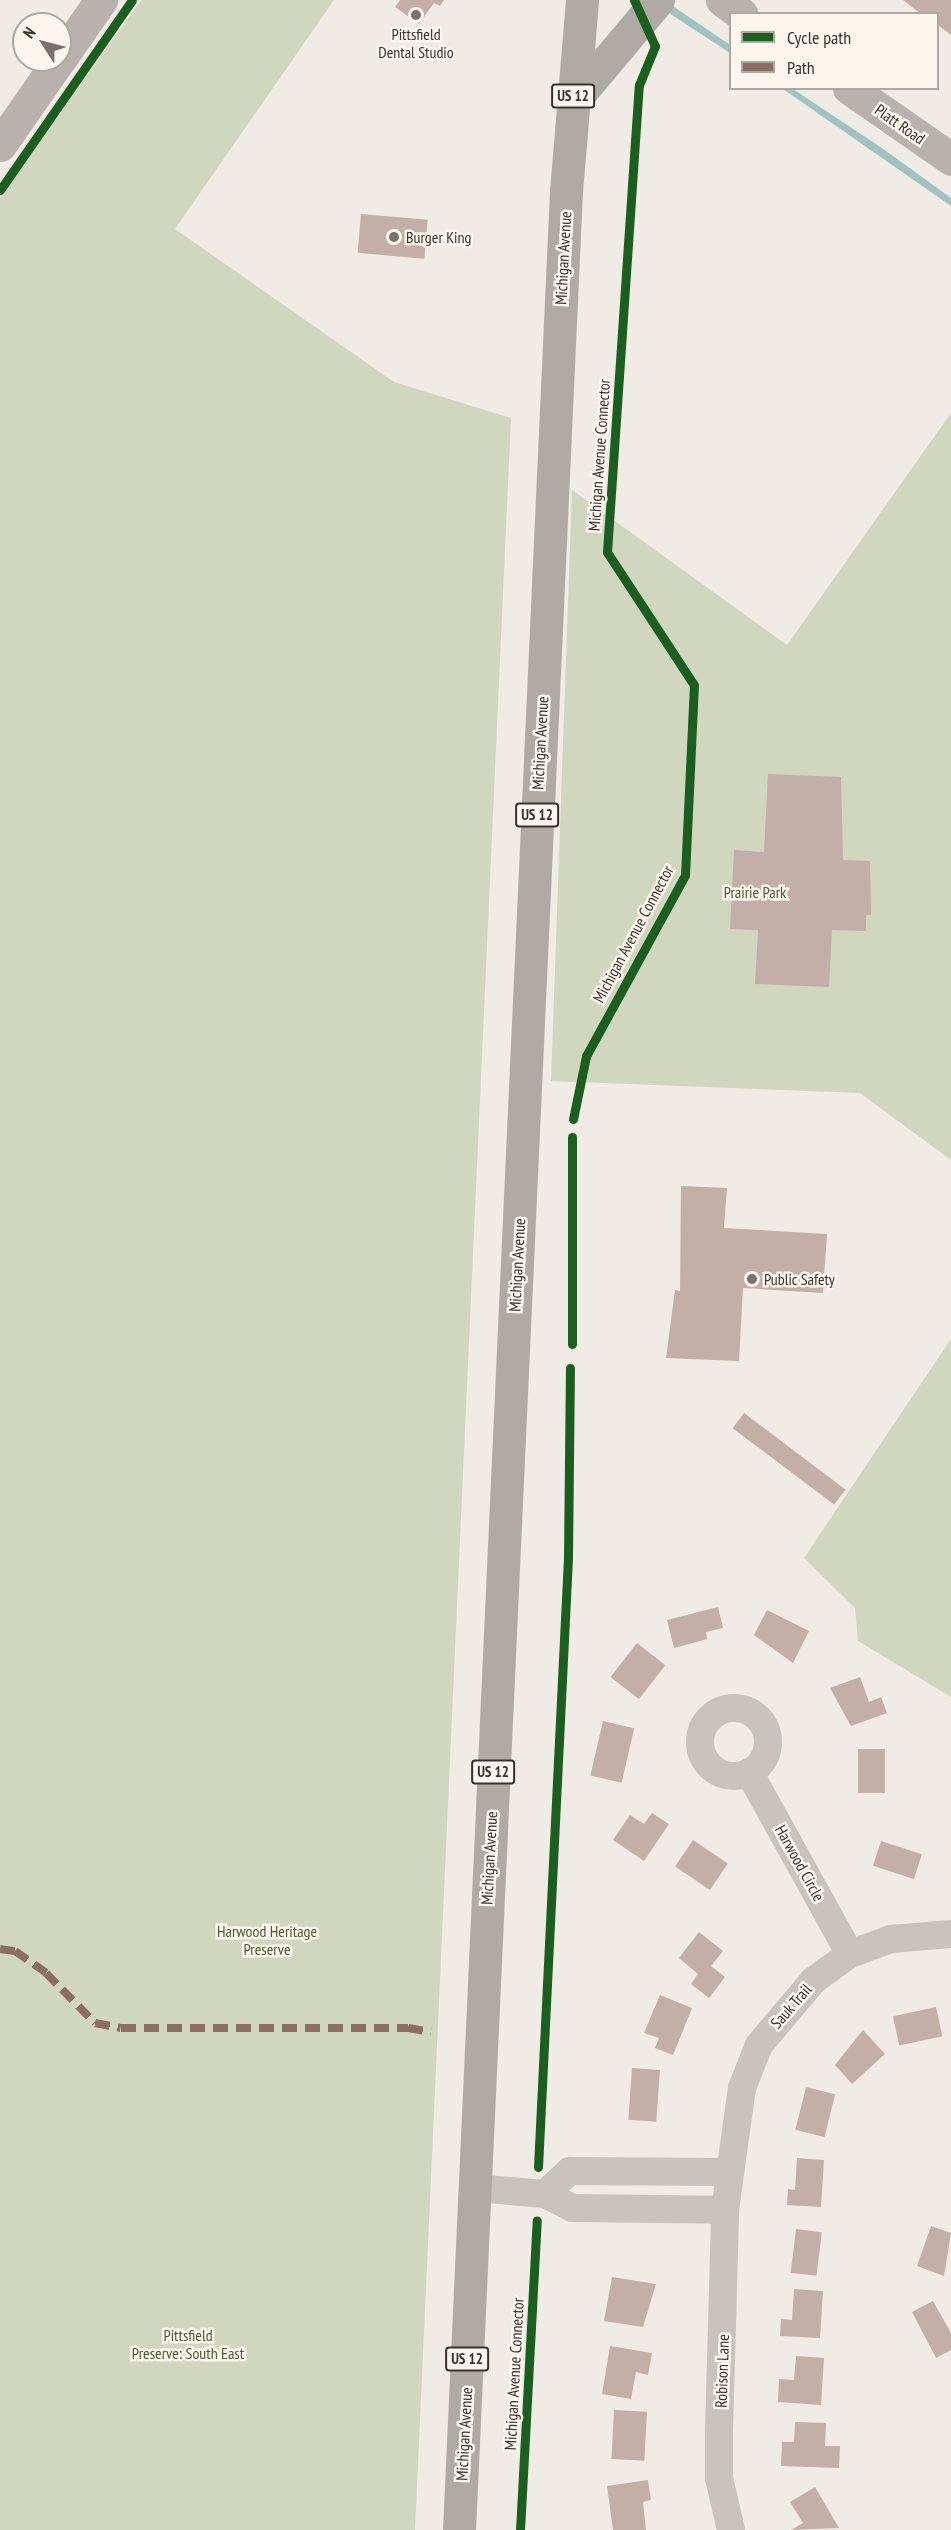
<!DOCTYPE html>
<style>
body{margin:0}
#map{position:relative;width:951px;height:2530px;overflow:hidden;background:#f0ebe5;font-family:"PT Sans Narrow",sans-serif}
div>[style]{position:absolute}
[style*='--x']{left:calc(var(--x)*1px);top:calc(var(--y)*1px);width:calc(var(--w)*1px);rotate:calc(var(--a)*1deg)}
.green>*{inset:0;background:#d1d6bf}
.water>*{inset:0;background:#a1c2c1}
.building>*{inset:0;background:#c3afa7;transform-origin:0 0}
.minor>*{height:28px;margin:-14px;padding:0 14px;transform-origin:14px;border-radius:14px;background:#c9c3be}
.minor>.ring{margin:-14px;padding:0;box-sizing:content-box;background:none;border:28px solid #c9c3be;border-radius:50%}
.major>*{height:33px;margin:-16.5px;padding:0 16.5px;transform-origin:16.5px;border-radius:16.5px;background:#b8b1ad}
.highway>*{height:33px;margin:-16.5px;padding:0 16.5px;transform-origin:16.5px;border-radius:16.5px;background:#afaaa4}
.quiet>*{height:8px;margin-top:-4px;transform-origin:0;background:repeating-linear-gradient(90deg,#8d6e63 0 15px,transparent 0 23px)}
.cycleway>*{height:9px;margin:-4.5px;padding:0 4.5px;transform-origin:4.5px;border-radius:4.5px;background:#1b5e20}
.dots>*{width:16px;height:16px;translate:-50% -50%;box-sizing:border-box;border:3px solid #fbf5ee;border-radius:50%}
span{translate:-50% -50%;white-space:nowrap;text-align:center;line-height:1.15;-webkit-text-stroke:5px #fbf5ee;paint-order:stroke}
.shield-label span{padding:2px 4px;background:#fbf5ee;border:2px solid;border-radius:4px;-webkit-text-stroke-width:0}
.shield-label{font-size:15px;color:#3b302b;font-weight:700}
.poi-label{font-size:16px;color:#3b302b}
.left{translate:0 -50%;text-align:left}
.street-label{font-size:16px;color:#3b302b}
.park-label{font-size:16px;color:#4a5a2e}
.legend{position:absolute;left:729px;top:12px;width:210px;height:78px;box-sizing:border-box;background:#fbf5ee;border:2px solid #aea6a0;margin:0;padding:8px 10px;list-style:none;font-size:18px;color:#3b302b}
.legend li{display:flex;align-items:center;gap:12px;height:30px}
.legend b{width:30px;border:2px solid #aea6a0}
.north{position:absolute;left:12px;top:12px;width:60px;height:60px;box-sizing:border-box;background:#fbf5ee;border:2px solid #aea6a0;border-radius:50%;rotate:306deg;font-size:16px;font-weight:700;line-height:24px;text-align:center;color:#3b302b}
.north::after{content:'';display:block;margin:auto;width:21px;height:27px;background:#7a716c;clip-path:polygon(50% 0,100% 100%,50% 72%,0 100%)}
</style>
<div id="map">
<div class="green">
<div style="clip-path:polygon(141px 0,334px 0,175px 229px,394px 382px,511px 418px,415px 2530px,0 2530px,0 198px)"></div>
<div style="clip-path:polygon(951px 413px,951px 1160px,860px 1093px,551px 1081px,572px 490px,787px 645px)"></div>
<div style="clip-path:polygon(951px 1339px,951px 1697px,858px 1641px,855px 1608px,804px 1558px)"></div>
</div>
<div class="water">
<div style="clip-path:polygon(649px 0,664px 0,730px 45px,730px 53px)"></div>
<div style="clip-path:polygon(783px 89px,793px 89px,882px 148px,951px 198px,951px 206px)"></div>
</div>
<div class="building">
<div style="clip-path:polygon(400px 0,444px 0,440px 6px,434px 3px,419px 24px,395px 7px)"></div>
<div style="clip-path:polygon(903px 0,951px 0,951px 35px,938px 25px,938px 14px,921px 14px)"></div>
<div style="left:361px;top:214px;width:67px;height:39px;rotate:5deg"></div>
<div style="clip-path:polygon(768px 774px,841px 777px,843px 860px,870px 861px,871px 915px,866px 915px,866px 931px,832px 930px,829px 987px,755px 984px,758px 930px,730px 929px,734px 850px,764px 852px)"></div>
<div style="clip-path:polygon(681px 1186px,727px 1188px,724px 1228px,827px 1234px,823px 1293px,743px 1288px,739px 1361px,666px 1358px,675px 1290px,680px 1291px)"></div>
<div style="left:744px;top:1413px;width:127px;height:19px;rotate:37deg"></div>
<div style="clip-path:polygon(718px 1607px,723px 1628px,706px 1632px,707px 1639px,674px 1648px,667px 1620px)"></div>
<div style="clip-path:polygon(767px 1610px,809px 1631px,793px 1663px,754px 1635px)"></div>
<div style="left:637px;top:1643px;width:36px;height:43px;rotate:38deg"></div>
<div style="clip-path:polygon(860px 1677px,869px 1702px,881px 1697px,887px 1713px,851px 1726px,830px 1688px)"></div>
<div style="left:603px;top:1721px;width:32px;height:56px;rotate:13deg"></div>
<div style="left:858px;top:1749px;width:27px;height:44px"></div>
<div style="clip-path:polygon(652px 1813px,669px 1824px,644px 1861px,613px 1840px,630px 1815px,644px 1824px)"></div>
<div style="left:693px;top:1840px;width:42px;height:32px;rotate:34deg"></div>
<div style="left:881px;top:1841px;width:43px;height:26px;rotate:18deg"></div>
<div style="clip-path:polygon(699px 1932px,723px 1951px,711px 1966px,725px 1977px,709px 1998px,691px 1984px,698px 1974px,679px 1958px)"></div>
<div style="clip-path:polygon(660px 1995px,692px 2008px,673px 2055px,655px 2048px,659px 2038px,644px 2033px)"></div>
<div style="left:936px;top:2007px;width:30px;height:44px;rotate:78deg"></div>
<div style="clip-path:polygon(863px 2030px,885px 2054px,852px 2084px,835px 2065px)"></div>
<div style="left:632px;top:2068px;width:28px;height:52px;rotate:4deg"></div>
<div style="left:806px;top:2087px;width:30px;height:44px;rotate:14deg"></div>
<div style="clip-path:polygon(797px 2158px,824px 2160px,821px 2207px,787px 2205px,788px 2189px,795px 2190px)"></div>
<div style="clip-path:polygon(931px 2226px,951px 2233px,944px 2276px,917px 2266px)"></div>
<div style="left:796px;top:2229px;width:26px;height:44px;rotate:7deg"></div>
<div style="clip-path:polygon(612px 2277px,656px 2284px,643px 2327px,604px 2321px)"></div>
<div style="clip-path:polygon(794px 2289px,823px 2291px,820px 2338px,780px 2336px,781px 2319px,792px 2320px)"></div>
<div style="clip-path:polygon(933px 2301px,951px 2333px,951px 2350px,936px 2358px,912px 2312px)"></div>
<div style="clip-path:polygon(610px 2346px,652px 2353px,648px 2375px,636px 2372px,631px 2399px,602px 2394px)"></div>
<div style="clip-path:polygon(796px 2356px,824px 2358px,821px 2405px,778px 2402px,779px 2379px,794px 2380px)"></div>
<div style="left:614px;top:2410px;width:33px;height:49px;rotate:3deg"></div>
<div style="clip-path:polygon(795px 2422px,826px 2423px,825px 2446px,840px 2446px,839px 2468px,781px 2466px,782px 2442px,794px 2442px)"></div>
<div style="clip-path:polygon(648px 2480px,651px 2500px,643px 2502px,646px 2530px,613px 2530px,607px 2486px)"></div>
<div style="clip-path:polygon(815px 2487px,839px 2528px,791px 2530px,803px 2523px,790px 2502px)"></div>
</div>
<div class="minor">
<div class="ring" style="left:700px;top:1708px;width:40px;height:40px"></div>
<div style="--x:749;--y:1772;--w:208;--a:61"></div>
<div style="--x:475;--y:2188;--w:70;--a:4.9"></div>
<div style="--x:545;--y:2194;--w:30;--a:27"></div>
<div style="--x:572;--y:2208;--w:153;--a:0.7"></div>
<div style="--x:545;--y:2194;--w:34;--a:-43"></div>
<div style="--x:570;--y:2171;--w:160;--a:0.4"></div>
<div style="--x:731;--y:2530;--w:53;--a:-103"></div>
<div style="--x:719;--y:2478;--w:47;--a:-90"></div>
<div style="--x:719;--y:2431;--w:221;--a:-88.4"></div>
<div style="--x:725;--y:2210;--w:123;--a:-82.1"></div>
<div style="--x:742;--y:2088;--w:46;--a:-68.4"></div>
<div style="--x:759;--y:2045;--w:85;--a:-49.8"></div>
<div style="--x:814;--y:1980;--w:44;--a:-35.8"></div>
<div style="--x:850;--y:1954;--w:44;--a:-20.1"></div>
<div style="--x:891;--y:1939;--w:60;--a:-4.8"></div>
</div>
<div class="major">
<div style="--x:722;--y:0;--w:24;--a:36"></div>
<div style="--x:60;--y:59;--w:72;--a:-55.2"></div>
<div style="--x:849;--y:88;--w:124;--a:34.8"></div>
<div style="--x:0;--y:145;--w:103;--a:-55.2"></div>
</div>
<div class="highway">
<div style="--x:573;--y:101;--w:132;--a:-49.9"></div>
<div style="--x:459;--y:2530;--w:2341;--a:-87.38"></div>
<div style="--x:566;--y:191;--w:192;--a:-85.2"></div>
</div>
<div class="quiet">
<div style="--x:0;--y:1949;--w:15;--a:8"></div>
<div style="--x:15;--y:1951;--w:38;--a:35"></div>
<div style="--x:46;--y:1973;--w:70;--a:45.6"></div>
<div style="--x:95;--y:2023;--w:26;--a:11"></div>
<div style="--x:121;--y:2028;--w:287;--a:0"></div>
<div style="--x:408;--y:2028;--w:23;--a:10"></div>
</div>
<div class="cycleway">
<div style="--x:0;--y:190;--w:231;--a:-55.2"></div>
<div style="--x:573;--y:1119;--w:64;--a:-78.3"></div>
<div style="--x:586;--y:1056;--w:206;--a:-61.3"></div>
<div style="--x:685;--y:875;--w:190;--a:-87.3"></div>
<div style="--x:694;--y:685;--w:159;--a:-123.2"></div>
<div style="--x:607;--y:552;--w:468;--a:-86.1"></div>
<div style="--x:639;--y:85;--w:42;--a:-67.7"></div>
<div style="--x:655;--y:46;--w:51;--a:-114.5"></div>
<div style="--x:572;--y:1344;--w:207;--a:-90"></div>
<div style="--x:538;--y:2167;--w:611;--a:-87.18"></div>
<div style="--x:568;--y:1557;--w:189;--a:-89.4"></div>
<div style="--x:520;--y:2530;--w:310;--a:-86.9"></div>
</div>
<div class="dots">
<div style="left:416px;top:15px;background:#7a716c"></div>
<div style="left:394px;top:237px;background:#7a716c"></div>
<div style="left:752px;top:1279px;background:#7a716c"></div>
</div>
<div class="shield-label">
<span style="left:573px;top:96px">US 12</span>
<span style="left:537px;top:815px">US 12</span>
<span style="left:493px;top:1772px">US 12</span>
<span style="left:467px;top:2359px">US 12</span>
</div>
<div class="poi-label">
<span style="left:416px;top:43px">Pittsfield<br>Dental Studio</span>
<span class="left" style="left:406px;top:237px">Burger King</span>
<span class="left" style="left:764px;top:1279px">Public Safety</span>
</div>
<div class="street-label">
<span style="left:900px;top:124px;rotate:35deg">Platt Road</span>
<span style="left:563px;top:258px;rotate:-87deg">Michigan Avenue</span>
<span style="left:599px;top:455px;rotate:-86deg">Michigan Avenue Connector</span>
<span style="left:540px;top:743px;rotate:-87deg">Michigan Avenue</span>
<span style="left:633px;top:934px;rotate:-62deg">Michigan Avenue Connector</span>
<span style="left:517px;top:1265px;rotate:-87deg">Michigan Avenue</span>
<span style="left:489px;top:1858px;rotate:-87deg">Michigan Avenue</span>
<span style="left:800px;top:1863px;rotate:61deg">Harwood Circle</span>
<span style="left:791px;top:2006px;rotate:-49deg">Sauk Trail</span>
<span style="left:722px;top:2371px;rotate:-88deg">Robison Lane</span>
<span style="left:514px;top:2374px;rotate:-87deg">Michigan Avenue Connector</span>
<span style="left:464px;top:2434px;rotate:-87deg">Michigan Avenue</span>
</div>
<div class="park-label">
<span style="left:755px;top:892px">Prairie Park</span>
<span style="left:267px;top:1940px">Harwood Heritage<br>Preserve</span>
<span style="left:188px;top:2344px">Pittsfield<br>Preserve: South East</span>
</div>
<ul class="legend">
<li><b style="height:8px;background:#1b5e20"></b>Cycle path</li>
<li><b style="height:8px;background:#8d6e63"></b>Path</li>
</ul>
<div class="north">N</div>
</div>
